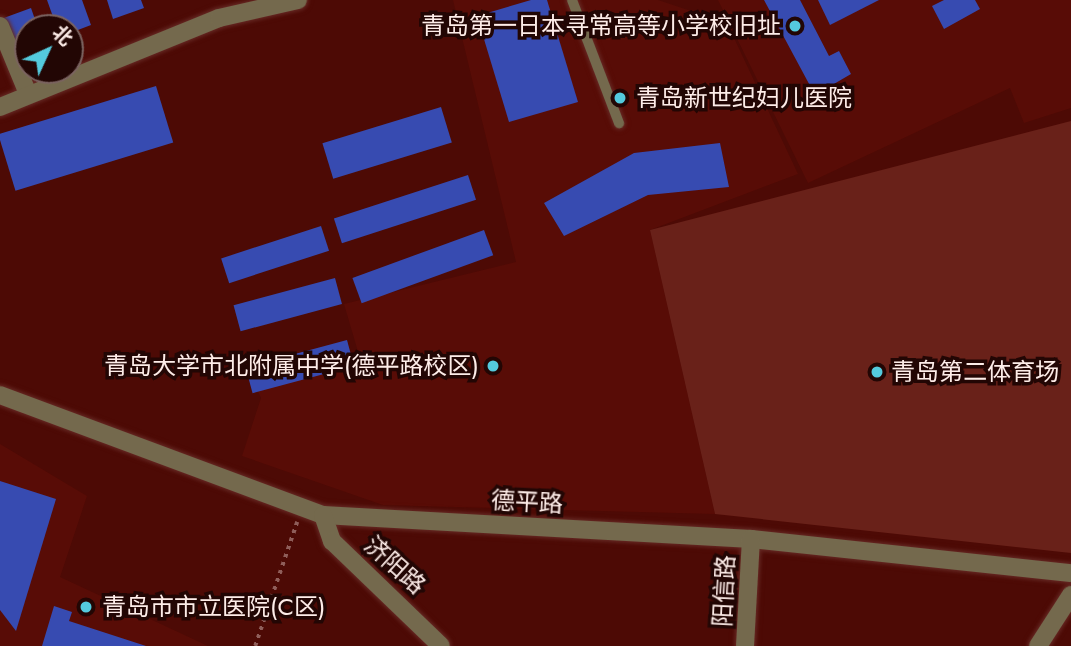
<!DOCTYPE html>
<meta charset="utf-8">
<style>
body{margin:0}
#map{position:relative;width:1071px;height:646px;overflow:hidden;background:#4d0a05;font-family:Jost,"Noto Sans SC",sans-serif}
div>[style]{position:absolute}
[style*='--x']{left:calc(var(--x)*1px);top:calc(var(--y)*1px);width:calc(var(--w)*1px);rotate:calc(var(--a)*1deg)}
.built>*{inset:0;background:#580c06}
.green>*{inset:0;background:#692119}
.building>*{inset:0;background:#374bb1;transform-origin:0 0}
.path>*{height:3.5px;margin-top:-1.75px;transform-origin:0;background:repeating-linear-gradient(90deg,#8f5e5a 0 3.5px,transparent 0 8.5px)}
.roads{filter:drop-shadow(0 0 2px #662a25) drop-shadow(0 0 2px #662a25)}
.service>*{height:10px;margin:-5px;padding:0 5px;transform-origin:5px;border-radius:5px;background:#74694d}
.minor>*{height:18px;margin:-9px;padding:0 9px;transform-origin:9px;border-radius:9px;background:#74694d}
.dots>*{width:19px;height:19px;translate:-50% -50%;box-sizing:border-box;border:4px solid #220604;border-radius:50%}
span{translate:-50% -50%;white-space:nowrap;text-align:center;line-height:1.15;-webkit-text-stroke:7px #220604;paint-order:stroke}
.poi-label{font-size:24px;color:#fdece8}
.right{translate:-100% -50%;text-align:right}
.left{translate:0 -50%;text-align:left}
.street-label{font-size:24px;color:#fdece8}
.north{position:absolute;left:14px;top:14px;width:70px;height:70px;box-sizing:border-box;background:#220604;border:2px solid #7a625f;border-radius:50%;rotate:45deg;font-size:19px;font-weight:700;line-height:28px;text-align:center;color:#fdece8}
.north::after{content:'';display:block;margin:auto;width:24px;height:32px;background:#54cadd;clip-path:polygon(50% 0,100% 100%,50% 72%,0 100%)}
</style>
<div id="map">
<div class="built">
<div style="clip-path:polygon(453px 0,658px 0,727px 23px,798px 174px,650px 230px,715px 514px,383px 505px,242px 456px,261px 398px,251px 377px,359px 355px,344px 304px,516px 262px)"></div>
<div style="clip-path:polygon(718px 0,1071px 0,1071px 108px,1024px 123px,1010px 88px,808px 183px)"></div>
<div style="clip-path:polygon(0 444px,87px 496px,60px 577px,208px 646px,0 646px)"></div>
</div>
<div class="green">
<div style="clip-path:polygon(1071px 121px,1071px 553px,715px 514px,650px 230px)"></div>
</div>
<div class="building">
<div style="clip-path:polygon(47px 0,82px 0,91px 25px,70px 33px,57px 28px)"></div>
<div style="clip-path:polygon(107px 0,141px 0,144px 8px,113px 19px)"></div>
<div style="clip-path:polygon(531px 0,547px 0,578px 102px,509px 122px,477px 16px)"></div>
<div style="clip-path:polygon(764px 0,800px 0,829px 56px,839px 51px,851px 74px,815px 95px)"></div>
<div style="clip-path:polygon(818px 0,879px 0,830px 25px)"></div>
<div style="clip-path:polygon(944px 0,975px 0,980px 9px,944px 29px,932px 6px)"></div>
<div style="clip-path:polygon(31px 8px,38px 28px,28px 28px,28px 50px,13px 55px,1px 19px)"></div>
<div style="left:156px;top:86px;width:59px;height:165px;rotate:73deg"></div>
<div style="left:441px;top:107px;width:37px;height:124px;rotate:73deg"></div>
<div style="clip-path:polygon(720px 143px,729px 187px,648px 195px,564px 236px,544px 203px,634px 153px)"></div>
<div style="left:468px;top:175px;width:26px;height:141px;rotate:72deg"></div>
<div style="left:321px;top:226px;width:26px;height:105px;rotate:72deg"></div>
<div style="left:484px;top:230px;width:27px;height:140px;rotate:70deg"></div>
<div style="left:335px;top:278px;width:27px;height:105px;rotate:75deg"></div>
<div style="left:347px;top:340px;width:27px;height:105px;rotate:75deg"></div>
<div style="clip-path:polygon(0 481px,56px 499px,16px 631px,0 610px)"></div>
<div style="clip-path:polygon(54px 606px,72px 612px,69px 621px,146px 646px,42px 646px)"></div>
</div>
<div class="path">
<div style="--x:255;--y:646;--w:131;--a:-71.3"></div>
</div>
<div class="roads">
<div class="service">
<div style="--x:572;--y:0;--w:132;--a:69.1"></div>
</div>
<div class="minor">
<div style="--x:0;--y:26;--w:74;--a:67.6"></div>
<div style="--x:0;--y:107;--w:236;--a:-22.1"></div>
<div style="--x:219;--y:18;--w:81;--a:-12.8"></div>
<div style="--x:0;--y:395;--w:345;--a:20.4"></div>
<div style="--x:323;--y:515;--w:429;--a:3.2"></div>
<div style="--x:751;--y:539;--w:322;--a:6.1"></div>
<div style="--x:323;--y:515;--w:28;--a:71"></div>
<div style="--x:332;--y:541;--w:151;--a:43.9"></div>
<div style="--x:745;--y:646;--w:107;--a:-86.8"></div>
<div style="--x:1038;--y:646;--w:61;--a:-57.1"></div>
</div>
</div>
<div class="dots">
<div style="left:795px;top:26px;background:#54cadd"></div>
<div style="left:620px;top:98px;background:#54cadd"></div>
<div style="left:493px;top:366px;background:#54cadd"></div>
<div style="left:877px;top:372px;background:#54cadd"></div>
<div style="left:86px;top:607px;background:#54cadd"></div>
</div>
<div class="poi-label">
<span class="right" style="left:781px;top:26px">青岛第一日本寻常高等小学校旧址</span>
<span class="left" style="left:636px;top:98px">青岛新世纪妇儿医院</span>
<span class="right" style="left:479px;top:366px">青岛大学市北附属中学(德平路校区)</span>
<span class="left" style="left:891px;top:372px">青岛第二体育场</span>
<span class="left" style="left:102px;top:607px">青岛市市立医院(C区)</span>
</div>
<div class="street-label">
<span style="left:527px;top:502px;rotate:3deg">德平路</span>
<span style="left:395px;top:565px;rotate:42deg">济阳路</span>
<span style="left:724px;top:591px;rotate:-87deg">阳信路</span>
</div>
<div class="north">北</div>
</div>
